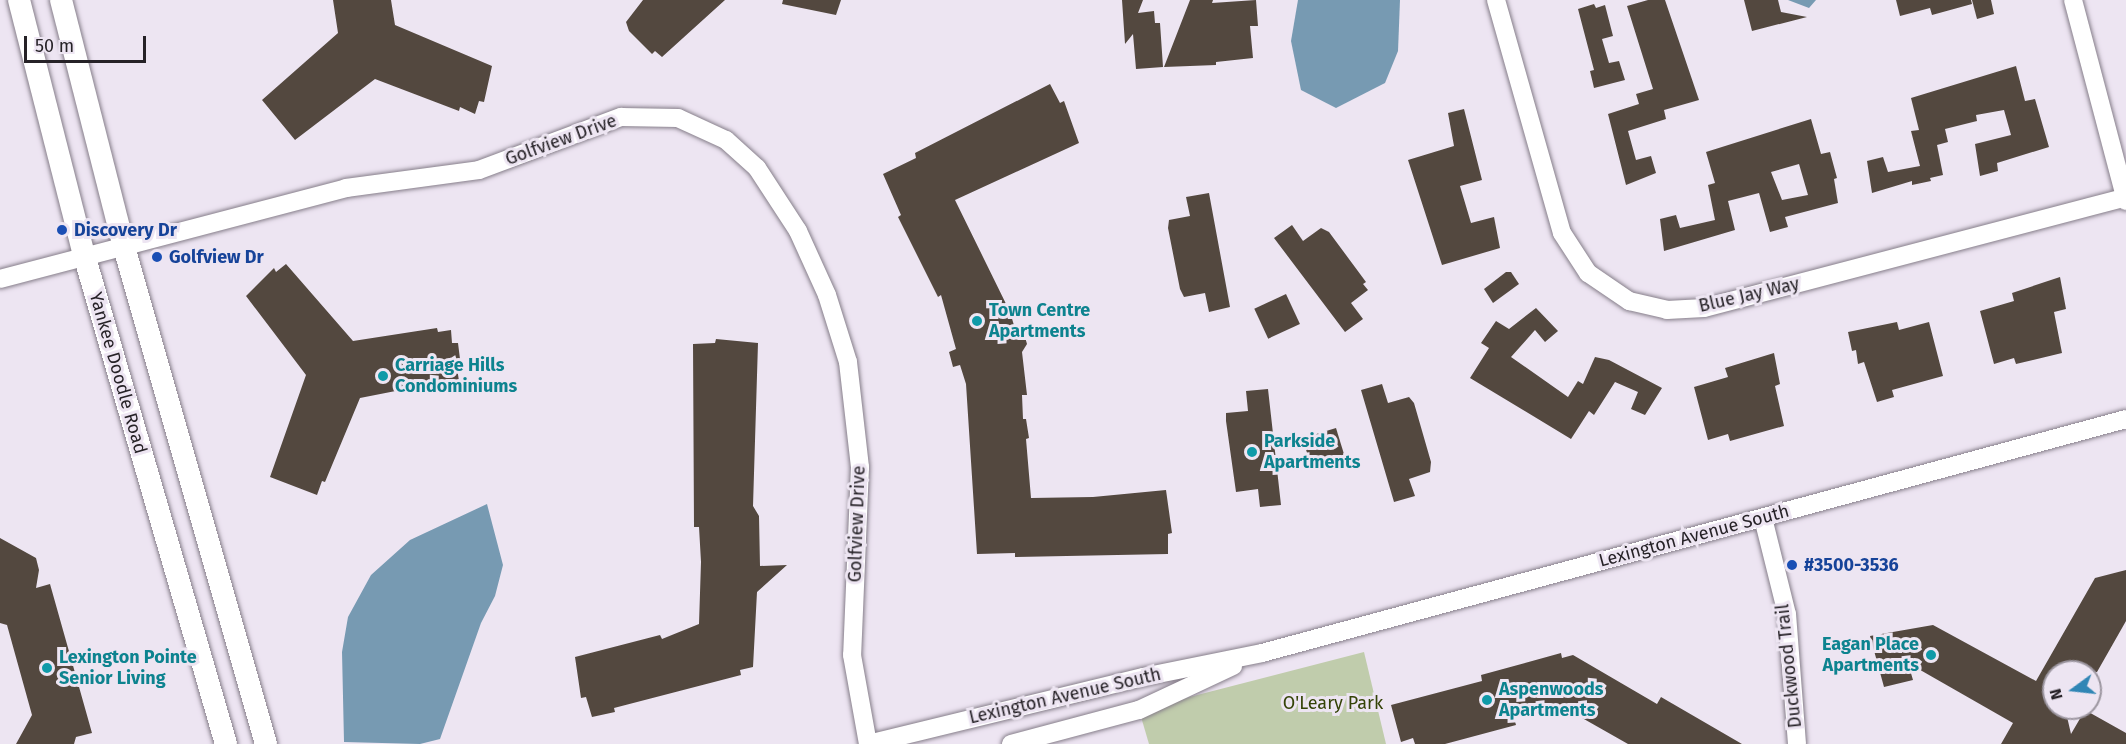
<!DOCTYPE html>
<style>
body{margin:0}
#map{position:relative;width:2126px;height:744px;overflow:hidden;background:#ede5f2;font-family:"Fira Sans",sans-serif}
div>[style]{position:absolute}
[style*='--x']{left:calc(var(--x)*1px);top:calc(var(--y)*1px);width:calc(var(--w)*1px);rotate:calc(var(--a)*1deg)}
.green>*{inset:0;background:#c0ccac}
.water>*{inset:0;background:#779ab2}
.building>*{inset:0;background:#53483f;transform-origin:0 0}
.roads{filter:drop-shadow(0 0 2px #867e8a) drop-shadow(0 0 2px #867e8a)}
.minor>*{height:18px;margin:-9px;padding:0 9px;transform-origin:9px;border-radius:9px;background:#fff}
.major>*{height:22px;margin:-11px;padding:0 11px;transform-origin:11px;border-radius:11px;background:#fff}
.dots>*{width:16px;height:16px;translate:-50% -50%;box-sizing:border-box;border:3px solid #ede5f2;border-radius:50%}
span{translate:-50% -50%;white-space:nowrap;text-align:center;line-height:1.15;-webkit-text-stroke:6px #ede5f2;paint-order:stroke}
.street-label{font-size:18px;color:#262227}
.transit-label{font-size:18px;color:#164399;font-weight:700}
.left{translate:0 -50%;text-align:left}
.culture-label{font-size:18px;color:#0d838f;font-weight:700}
.right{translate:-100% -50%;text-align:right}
.park-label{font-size:18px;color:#344307}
.north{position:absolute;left:2042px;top:660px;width:60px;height:60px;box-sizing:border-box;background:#ede5f2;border:2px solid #9d97a1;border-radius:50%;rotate:255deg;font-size:16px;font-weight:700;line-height:24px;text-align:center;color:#262227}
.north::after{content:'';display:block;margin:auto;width:21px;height:27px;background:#3086b5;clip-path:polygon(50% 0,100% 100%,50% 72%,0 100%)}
.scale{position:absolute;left:24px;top:36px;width:122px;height:27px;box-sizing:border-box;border:3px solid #262227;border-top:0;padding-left:8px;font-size:18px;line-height:21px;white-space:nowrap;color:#262227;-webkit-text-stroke:4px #ede5f2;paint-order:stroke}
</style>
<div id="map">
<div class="green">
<div style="clip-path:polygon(1364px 652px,1386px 744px,1149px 744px,1139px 710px)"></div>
</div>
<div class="water">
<div style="clip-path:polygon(1298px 0,1400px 0,1398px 51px,1385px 83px,1336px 108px,1301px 90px,1291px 41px)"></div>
<div style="clip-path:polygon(1788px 0,1816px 0,1809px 8px)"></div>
<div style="clip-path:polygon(487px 504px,503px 565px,495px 596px,481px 623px,440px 739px,420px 744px,344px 742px,342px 652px,348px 617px,371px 575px,410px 540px)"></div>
</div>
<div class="building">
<div style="clip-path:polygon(333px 0,391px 0,395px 25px,492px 66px,484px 102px,479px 101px,475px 114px,460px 107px,459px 111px,375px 79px,295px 140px,262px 100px,338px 33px)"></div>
<div style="clip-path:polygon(643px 0,725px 0,662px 57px,655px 51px,652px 54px,629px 31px,626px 22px)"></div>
<div style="clip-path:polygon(783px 0,841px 0,836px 15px,782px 4px)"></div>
<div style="clip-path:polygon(1122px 0,1143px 0,1138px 13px,1154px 11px,1155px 23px,1160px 23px,1163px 67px,1136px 69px,1133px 34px,1125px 44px)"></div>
<div style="clip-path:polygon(1190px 0,1213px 0,1212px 3px,1256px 0,1258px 26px,1250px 26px,1253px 58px,1216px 62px,1216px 65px,1164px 67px)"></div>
<div style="clip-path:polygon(1648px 0,1665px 0,1699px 100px,1664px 110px,1666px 119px,1628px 131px,1636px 160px,1651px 156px,1656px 173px,1626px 185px,1608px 114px,1639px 104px,1636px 94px,1653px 89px,1627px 6px)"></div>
<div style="clip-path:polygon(1744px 0,1778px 0,1781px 12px,1807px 17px,1752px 31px)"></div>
<div style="clip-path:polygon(1896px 0,1971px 0,1972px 4px,1932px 15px,1930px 8px,1900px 16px)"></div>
<div style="clip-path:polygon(1972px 0,1991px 0,1994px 14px,1977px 19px)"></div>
<div style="clip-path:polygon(1594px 4px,1596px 8px,1605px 5px,1613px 36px,1602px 39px,1609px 63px,1619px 61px,1625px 80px,1594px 88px,1590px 71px,1594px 70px,1578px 9px)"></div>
<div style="clip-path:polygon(2016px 66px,2025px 101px,2035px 99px,2049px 147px,1997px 163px,1998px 171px,1980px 176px,1975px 144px,2011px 135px,2004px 110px,1976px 115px,1977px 121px,1945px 129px,1948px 142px,1937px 145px,1943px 175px,1930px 178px,1931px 181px,1912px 185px,1912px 181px,1872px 193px,1867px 161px,1883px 157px,1888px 172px,1920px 166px,1911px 131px,1919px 130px,1911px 98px)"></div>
<div style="clip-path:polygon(1050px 84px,1060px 103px,1064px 101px,1079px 143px,955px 200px,1010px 312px,1016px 332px,1025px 337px,1027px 344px,1022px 352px,1027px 395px,1022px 395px,1023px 419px,1026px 419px,1029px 438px,1026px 439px,1031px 498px,1093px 497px,1166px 490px,1172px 533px,1168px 534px,1168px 554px,1015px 557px,1015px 553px,977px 554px,966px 384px,960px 365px,953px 367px,949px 352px,956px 349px,941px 295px,938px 297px,898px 217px,901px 215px,883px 174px,916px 158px,915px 153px)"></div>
<div style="clip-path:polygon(1464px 109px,1482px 180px,1460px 186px,1471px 223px,1494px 217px,1500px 248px,1442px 265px,1408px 160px,1454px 146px,1448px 113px)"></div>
<div style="clip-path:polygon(evenodd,1811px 119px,1821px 154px,1830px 152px,1837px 178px,1834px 179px,1838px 203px,1785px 217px,1788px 227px,1770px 232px,1759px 193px,1728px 201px,1735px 230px,1664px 251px,1660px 219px,1676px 215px,1680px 228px,1715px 220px,1708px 185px,1715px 183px,1706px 152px,1811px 119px,1799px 164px,1808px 195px,1782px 200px,1771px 172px,1799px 164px)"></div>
<div style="clip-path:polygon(1209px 193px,1230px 307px,1209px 312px,1205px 293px,1184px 297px,1180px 289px,1168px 228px,1169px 220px,1190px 216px,1186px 197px)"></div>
<div style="clip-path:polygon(1292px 225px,1303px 241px,1321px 228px,1329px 232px,1366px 282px,1363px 284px,1368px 290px,1351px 303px,1363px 319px,1345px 332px,1274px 238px)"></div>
<div style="clip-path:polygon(286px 264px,353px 341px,437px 328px,438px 332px,451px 330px,452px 343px,458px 343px,461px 367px,457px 368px,459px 381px,445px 383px,446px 386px,421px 386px,360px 398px,325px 482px,322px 481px,317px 495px,270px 477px,306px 375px,246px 296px,274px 268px,276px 272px)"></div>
<div style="clip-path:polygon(1506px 272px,1511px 272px,1519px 284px,1493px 303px,1484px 289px)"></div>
<div style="clip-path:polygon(2060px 277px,2066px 309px,2054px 312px,2062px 353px,2016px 364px,2014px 358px,1994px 364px,1980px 311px,2014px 301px,2012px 293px)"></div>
<div style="left:1286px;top:294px;width:33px;height:35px;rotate:65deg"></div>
<div style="clip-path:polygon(1536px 308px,1558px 331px,1545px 342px,1535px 330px,1511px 357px,1568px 397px,1578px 381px,1583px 384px,1595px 357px,1609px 360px,1662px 388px,1645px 415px,1631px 409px,1638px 392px,1615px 382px,1594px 415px,1589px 411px,1571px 439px,1470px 378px,1489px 348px,1481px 343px,1496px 321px,1509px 329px)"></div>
<div style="clip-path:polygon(1897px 322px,1899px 330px,1929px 322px,1943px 376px,1892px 390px,1894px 397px,1877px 402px,1864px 362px,1858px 364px,1856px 350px,1852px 351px,1848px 332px)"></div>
<div style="clip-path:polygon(716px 339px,758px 343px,753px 506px,759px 516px,760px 566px,787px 565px,757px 592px,753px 667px,740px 670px,741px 675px,614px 708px,615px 712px,592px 717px,586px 697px,581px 698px,575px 657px,660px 635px,662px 639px,699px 624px,701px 562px,699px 527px,694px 527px,693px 344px,715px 343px)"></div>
<div style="clip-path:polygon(1774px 353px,1780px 384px,1775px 386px,1784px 426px,1730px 441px,1728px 434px,1708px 440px,1694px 387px,1728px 377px,1725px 368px)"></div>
<div style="clip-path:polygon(1382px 384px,1388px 403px,1409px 397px,1414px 403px,1431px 462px,1430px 472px,1409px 479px,1415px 496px,1394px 502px,1361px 390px)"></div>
<div style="clip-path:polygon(1268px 389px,1281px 505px,1260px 507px,1258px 489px,1236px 492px,1226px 421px,1226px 413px,1248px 411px,1246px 391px)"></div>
<div style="left:1336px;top:428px;width:34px;height:35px;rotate:73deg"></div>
<div style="clip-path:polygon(0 538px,36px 558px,39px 570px,36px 588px,50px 584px,92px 733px,76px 737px,74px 744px,16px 744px,32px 715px,7px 625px,0 623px)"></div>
<div style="clip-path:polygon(2126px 570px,2126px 621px,2097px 672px,2054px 672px,2054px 708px,2065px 708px,2071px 734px,2085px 710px,2126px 733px,2126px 744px,2001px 744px,2013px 723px,1908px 663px,1913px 680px,1884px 687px,1870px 636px,1933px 625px,2036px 681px,2095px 578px)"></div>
<div style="clip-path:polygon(1561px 653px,1562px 658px,1573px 655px,1657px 704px,1661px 697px,1742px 744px,1628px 744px,1561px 706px,1514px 718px,1516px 725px,1445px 744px,1415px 744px,1413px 738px,1401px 742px,1391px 705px,1482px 681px,1481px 675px)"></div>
</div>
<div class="roads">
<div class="minor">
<div style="--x:1496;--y:0;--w:242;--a:74.2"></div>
<div style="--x:1562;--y:233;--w:48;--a:57"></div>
<div style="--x:1588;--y:273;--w:50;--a:34.3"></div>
<div style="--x:1629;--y:301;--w:39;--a:13"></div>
<div style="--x:1667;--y:310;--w:37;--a:-3"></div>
<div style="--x:1704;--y:308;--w:436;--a:-14.7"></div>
<div style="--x:2073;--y:0;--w:208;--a:75.2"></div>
<div style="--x:0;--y:279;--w:358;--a:-14.7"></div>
<div style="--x:346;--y:188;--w:134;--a:-7.7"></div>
<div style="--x:479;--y:170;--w:152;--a:-20.5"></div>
<div style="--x:621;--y:117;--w:57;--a:1"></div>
<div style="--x:678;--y:118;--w:53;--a:24.6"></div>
<div style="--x:726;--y:140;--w:42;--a:42.1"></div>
<div style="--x:757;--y:168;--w:75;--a:56.9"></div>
<div style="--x:798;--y:231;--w:70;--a:65.6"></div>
<div style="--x:827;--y:295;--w:70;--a:72.6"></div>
<div style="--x:848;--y:362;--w:106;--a:83.5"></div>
<div style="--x:860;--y:467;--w:188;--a:92.4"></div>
<div style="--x:852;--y:655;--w:90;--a:79.8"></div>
<div style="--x:1763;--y:518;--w:99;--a:76"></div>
<div style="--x:1787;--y:614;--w:130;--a:85.6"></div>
<div style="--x:868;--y:744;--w:283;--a:-13.7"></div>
<div style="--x:1143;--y:677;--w:121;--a:-11.4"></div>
<div style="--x:1262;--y:653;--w:895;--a:-15.15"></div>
<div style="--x:1011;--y:744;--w:132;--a:-14.9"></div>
<div style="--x:1139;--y:710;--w:104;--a:-25.1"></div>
</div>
<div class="major">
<div style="--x:19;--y:0;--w:266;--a:75.7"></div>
<div style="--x:85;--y:258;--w:506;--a:73.82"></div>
<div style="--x:61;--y:0;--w:255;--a:75.7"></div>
<div style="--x:124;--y:247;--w:517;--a:74.05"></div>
</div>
</div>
<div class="dots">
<div style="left:62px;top:230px;background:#1a4fb4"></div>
<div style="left:157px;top:257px;background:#1a4fb4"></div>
<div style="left:977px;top:321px;background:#0f9aa8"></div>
<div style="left:383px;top:376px;background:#0f9aa8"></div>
<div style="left:1252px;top:452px;background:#0f9aa8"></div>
<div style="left:1792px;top:565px;background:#1a4fb4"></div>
<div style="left:1931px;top:655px;background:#0f9aa8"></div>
<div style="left:47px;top:668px;background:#0f9aa8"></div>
<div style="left:1487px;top:700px;background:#0f9aa8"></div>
</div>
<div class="street-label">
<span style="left:561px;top:140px;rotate:-20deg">Golfview Drive</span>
<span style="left:1749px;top:295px;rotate:-13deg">Blue Jay Way</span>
<span style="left:118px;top:373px;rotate:74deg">Yankee Doodle Road</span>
<span style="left:857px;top:524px;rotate:-88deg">Golfview Drive</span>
<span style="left:1694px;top:536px;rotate:-15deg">Lexington Avenue South</span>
<span style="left:1789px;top:666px;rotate:-96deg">Duckwood Trail</span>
<span style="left:1065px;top:696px;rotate:-13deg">Lexington Avenue South</span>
</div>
<div class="transit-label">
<span class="left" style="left:74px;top:230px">Discovery Dr</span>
<span class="left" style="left:169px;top:257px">Golfview Dr</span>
<span class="left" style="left:1804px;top:565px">#3500-3536</span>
</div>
<div class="culture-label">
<span class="left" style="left:989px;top:321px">Town Centre<br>Apartments</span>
<span class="left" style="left:395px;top:376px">Carriage Hills<br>Condominiums</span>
<span class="left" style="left:1264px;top:452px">Parkside<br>Apartments</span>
<span class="right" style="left:1919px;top:655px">Eagan Place<br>Apartments</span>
<span class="left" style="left:59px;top:668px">Lexington Pointe<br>Senior Living</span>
<span class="left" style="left:1499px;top:700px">Aspenwoods<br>Apartments</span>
</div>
<div class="park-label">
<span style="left:1333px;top:703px">O'Leary Park</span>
</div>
<div class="north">N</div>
<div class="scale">50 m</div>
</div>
